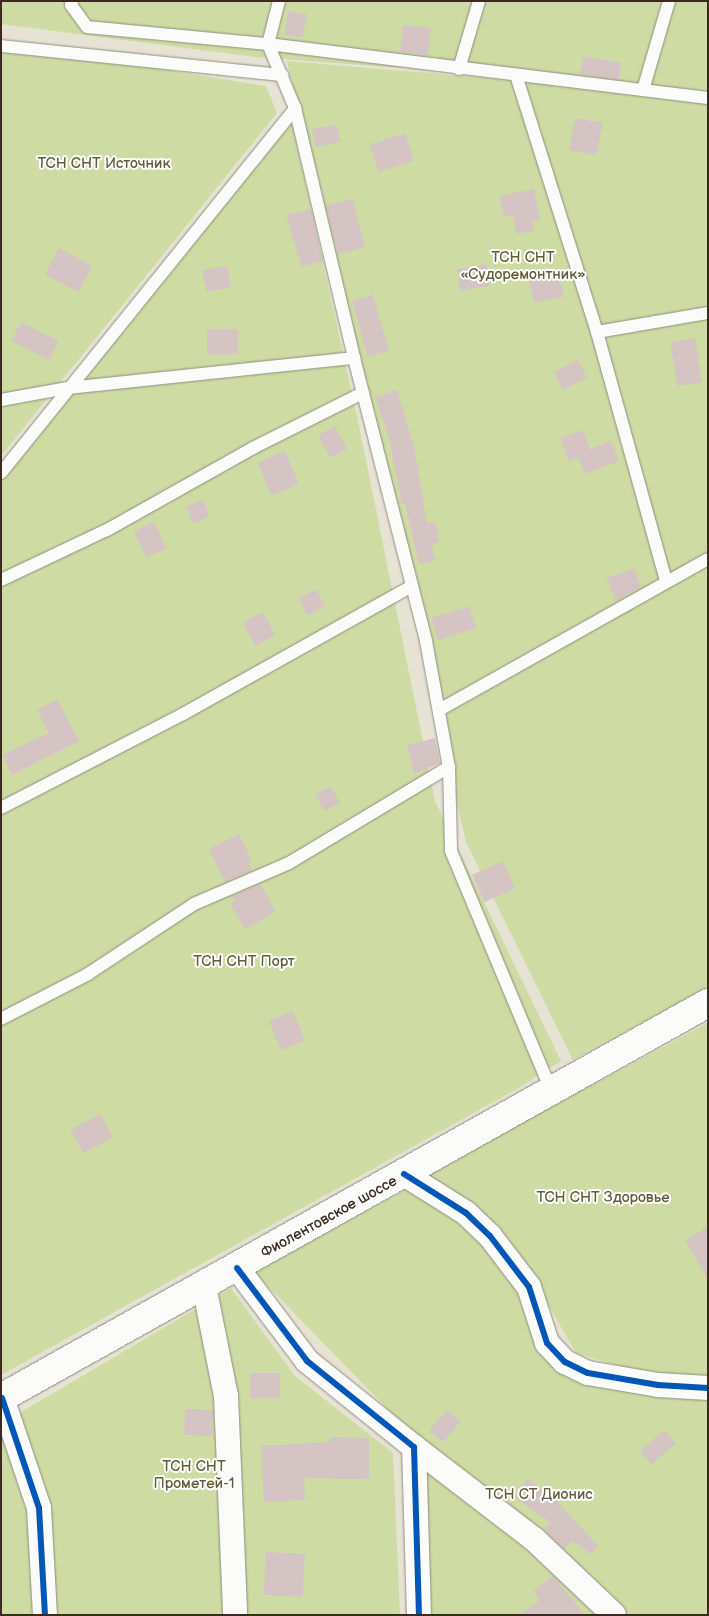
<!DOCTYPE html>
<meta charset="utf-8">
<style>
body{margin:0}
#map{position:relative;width:709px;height:1616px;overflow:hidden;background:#e6e3d4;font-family:"Balsamiq Sans",sans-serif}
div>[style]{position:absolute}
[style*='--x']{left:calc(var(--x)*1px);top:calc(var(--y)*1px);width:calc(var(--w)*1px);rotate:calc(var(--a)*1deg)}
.green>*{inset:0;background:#cedba2}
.building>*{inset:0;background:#d4c5c4;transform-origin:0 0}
.roads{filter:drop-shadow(0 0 1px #918d84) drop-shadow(0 0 1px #918d84)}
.service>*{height:12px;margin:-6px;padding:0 6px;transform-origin:6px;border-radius:6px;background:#fbfbf9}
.minor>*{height:24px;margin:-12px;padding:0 12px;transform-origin:12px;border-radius:12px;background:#fbfbf9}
.secondary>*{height:28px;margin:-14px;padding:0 14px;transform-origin:14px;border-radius:14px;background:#fbfbf9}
.cycleway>*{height:6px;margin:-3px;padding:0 3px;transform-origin:3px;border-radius:3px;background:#0057b8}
span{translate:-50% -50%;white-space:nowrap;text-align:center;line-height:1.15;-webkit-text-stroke:4px #fff;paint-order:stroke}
.park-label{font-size:15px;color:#615d3a}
.street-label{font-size:15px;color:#3b2a1e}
.frame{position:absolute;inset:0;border:2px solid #3b2a1e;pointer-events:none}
</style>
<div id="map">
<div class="green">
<div style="clip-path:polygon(1px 1px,708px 1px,708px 91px,255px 57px,1px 24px)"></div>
<div style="clip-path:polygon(1px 43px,266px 86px,277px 113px,1px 456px)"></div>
<div style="clip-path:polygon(287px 61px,708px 97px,708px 987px,573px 1060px,466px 842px)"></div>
<div style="clip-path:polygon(292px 122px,357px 416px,435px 801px,561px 1061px,515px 1090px,1px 1375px,1px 475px)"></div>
<div style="clip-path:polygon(708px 1023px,708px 1378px,633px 1370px,576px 1353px,538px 1287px,417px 1179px)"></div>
<div style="clip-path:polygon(411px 1187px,482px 1230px,571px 1380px,708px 1396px,708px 1615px,427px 1615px,414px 1436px,254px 1272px)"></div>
<div style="clip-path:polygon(231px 1288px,295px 1376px,393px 1453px,400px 1615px,1px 1615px,1px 1424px)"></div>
</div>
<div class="building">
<div style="left:288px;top:11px;width:19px;height:24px;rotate:9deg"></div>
<div style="left:403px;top:25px;width:28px;height:27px;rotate:6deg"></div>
<div style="left:583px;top:56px;width:39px;height:18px;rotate:10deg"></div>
<div style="left:575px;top:118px;width:28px;height:33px;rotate:10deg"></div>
<div style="left:336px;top:124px;width:18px;height:25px;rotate:77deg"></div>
<div style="left:405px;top:133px;width:29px;height:37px;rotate:72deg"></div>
<div style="clip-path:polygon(534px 189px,540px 220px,532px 221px,534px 231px,516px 234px,513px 215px,504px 217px,499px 196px)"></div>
<div style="left:353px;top:199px;width:50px;height:28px;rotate:76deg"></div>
<div style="clip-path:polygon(311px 209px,323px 261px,302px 267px,286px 215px)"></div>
<div style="left:59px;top:248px;width:38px;height:30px;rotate:28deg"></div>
<div style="left:486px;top:264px;width:22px;height:30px;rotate:80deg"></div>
<div style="left:227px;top:266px;width:22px;height:25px;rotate:80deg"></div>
<div style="left:559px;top:271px;width:26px;height:31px;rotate:79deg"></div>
<div style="left:373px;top:295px;width:58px;height:22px;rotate:74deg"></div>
<div style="left:21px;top:322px;width:42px;height:21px;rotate:27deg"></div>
<div style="left:207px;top:329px;width:31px;height:25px"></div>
<div style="left:695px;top:338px;width:45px;height:25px;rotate:81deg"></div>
<div style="left:578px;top:360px;width:20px;height:27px;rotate:63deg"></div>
<div style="clip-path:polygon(397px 390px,415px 451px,427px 523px,435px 522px,439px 542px,432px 544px,435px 561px,419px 564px,405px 503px,402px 504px,389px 438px,375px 397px)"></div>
<div style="left:335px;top:426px;width:26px;height:19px;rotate:62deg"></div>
<div style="clip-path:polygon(583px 430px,590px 449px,611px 441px,619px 461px,585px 474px,578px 457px,569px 461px,560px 438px)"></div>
<div style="left:285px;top:451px;width:36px;height:30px;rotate:67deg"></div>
<div style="left:203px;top:500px;width:18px;height:18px;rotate:68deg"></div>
<div style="left:154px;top:522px;width:29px;height:22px;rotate:65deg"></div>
<div style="clip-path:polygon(634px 568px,641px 587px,616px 601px,607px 578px)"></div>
<div style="left:316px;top:589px;width:19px;height:20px;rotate:62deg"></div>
<div style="left:469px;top:606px;width:23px;height:40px;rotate:72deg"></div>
<div style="left:263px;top:612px;width:26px;height:23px;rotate:62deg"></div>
<div style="clip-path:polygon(57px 699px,79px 741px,12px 775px,2px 755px,49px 733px,37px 710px)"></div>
<div style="clip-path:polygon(435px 738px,440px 763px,414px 774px,407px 745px)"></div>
<div style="left:331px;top:786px;width:19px;height:18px;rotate:62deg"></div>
<div style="clip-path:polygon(239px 834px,252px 861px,248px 862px,252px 870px,225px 882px,209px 849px)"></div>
<div style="left:503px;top:861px;width:30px;height:34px;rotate:66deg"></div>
<div style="clip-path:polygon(260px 884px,276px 912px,245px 929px,230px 904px,235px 902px,232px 896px)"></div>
<div style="left:293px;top:1011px;width:32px;height:26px;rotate:68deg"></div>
<div style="left:100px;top:1114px;width:27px;height:33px;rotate:62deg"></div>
<div style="clip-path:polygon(708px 1227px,708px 1280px,685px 1240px)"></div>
<div style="left:250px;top:1373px;width:30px;height:25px"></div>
<div style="left:185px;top:1409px;width:28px;height:26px;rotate:2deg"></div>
<div style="left:447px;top:1410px;width:18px;height:27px;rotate:41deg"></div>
<div style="left:664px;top:1430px;width:18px;height:32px;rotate:49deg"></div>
<div style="clip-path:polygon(330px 1437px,369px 1438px,369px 1479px,304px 1478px,305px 1500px,264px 1502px,261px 1446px,330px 1442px)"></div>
<div style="clip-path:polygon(528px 1479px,554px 1498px,598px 1546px,591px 1554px,573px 1541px,564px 1549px,544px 1529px,550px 1523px,514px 1496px)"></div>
<div style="left:266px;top:1552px;width:39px;height:43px;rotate:3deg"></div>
<div style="clip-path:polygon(553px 1576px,585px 1615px,519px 1615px,540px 1600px,533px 1591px)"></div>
</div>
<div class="roads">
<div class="service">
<div style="--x:72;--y:1;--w:4;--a:104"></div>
<div style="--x:71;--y:5;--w:27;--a:54"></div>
<div style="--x:87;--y:27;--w:182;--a:5.4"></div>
<div style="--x:268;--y:44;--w:443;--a:7"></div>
<div style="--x:279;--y:1;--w:44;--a:104.3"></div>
<div style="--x:268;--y:44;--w:69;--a:67.1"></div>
<div style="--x:295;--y:108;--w:257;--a:76.7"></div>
<div style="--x:354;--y:358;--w:292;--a:75.7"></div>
<div style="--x:426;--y:641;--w:128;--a:79.7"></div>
<div style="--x:449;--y:767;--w:84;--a:88.6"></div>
<div style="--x:451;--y:851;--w:261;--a:67.3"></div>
<div style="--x:1;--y:46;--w:283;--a:5.9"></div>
<div style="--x:459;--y:69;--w:71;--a:-73.6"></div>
<div style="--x:516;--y:75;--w:269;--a:72.5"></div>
<div style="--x:597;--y:332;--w:258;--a:74.5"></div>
<div style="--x:643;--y:90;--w:93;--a:-73.7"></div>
<div style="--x:597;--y:332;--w:113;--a:-9.7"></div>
<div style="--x:1;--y:400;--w:68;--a:-10.2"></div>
<div style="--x:68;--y:388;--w:288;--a:-6"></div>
<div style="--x:1;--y:473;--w:469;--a:-51.1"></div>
<div style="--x:1;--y:580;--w:117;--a:-25.3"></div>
<div style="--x:107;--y:530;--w:167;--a:-29.3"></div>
<div style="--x:253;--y:448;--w:123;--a:-26.6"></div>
<div style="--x:439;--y:710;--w:308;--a:-29.3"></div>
<div style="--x:1;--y:808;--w:205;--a:-27.3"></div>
<div style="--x:183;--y:714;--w:262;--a:-29.2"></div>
<div style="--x:1;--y:1019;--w:98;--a:-27.3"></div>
<div style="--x:88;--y:974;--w:127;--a:-33.4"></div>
<div style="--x:194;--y:904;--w:103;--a:-23.3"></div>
<div style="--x:289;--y:863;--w:187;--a:-31"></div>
</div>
<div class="minor">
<div style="--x:404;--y:1174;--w:73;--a:32.2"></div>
<div style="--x:466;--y:1213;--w:33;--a:44"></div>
<div style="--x:490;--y:1236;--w:64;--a:52.6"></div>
<div style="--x:529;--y:1287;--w:59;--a:72.2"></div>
<div style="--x:547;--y:1343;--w:26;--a:47"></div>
<div style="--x:565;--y:1362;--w:25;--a:26"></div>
<div style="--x:588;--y:1373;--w:71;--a:9.7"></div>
<div style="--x:658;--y:1385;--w:50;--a:3.4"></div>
<div style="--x:237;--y:1268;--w:116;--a:53"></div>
<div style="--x:307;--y:1361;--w:137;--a:38.8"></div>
<div style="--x:414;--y:1447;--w:168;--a:88.3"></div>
<div style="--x:204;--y:1286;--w:112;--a:78.7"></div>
<div style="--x:226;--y:1396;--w:219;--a:87.6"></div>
<div style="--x:2;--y:1398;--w:116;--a:71.4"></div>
<div style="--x:39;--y:1508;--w:107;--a:86.8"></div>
<div style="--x:414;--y:1447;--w:151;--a:37.5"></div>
<div style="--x:534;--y:1539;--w:110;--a:43.5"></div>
</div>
<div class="secondary">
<div style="--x:1;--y:1398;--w:810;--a:-29.19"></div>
</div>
</div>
<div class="cycleway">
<div style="--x:404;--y:1174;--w:73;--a:32.2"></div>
<div style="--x:466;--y:1213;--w:33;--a:44"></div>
<div style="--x:490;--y:1236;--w:64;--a:52.6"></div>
<div style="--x:529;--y:1287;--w:59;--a:72.2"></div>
<div style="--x:547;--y:1343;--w:26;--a:47"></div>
<div style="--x:565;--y:1362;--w:25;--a:26"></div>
<div style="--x:588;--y:1373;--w:71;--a:9.7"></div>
<div style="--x:658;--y:1385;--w:50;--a:3.4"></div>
<div style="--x:237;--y:1268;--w:116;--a:53"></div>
<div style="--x:307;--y:1361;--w:137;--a:38.8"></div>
<div style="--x:414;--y:1447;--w:168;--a:88.3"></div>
<div style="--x:2;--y:1398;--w:116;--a:71.4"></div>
<div style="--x:39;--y:1508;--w:107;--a:86.8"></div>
</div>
<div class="park-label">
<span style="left:104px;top:164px">ТСН СНТ Источник</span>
<span style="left:523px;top:266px">ТСН СНТ<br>«Судоремонтник»</span>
<span style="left:244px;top:962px">ТСН СНТ Порт</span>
<span style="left:603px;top:1198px">ТСН СНТ Здоровье</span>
<span style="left:194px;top:1475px">ТСН СНТ<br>Прометей-1</span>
<span style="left:539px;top:1495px">ТСН СТ Дионис</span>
</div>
<div class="street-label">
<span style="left:329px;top:1217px;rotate:-29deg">Фиолентовское шоссе</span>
</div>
<div class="frame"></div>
</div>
